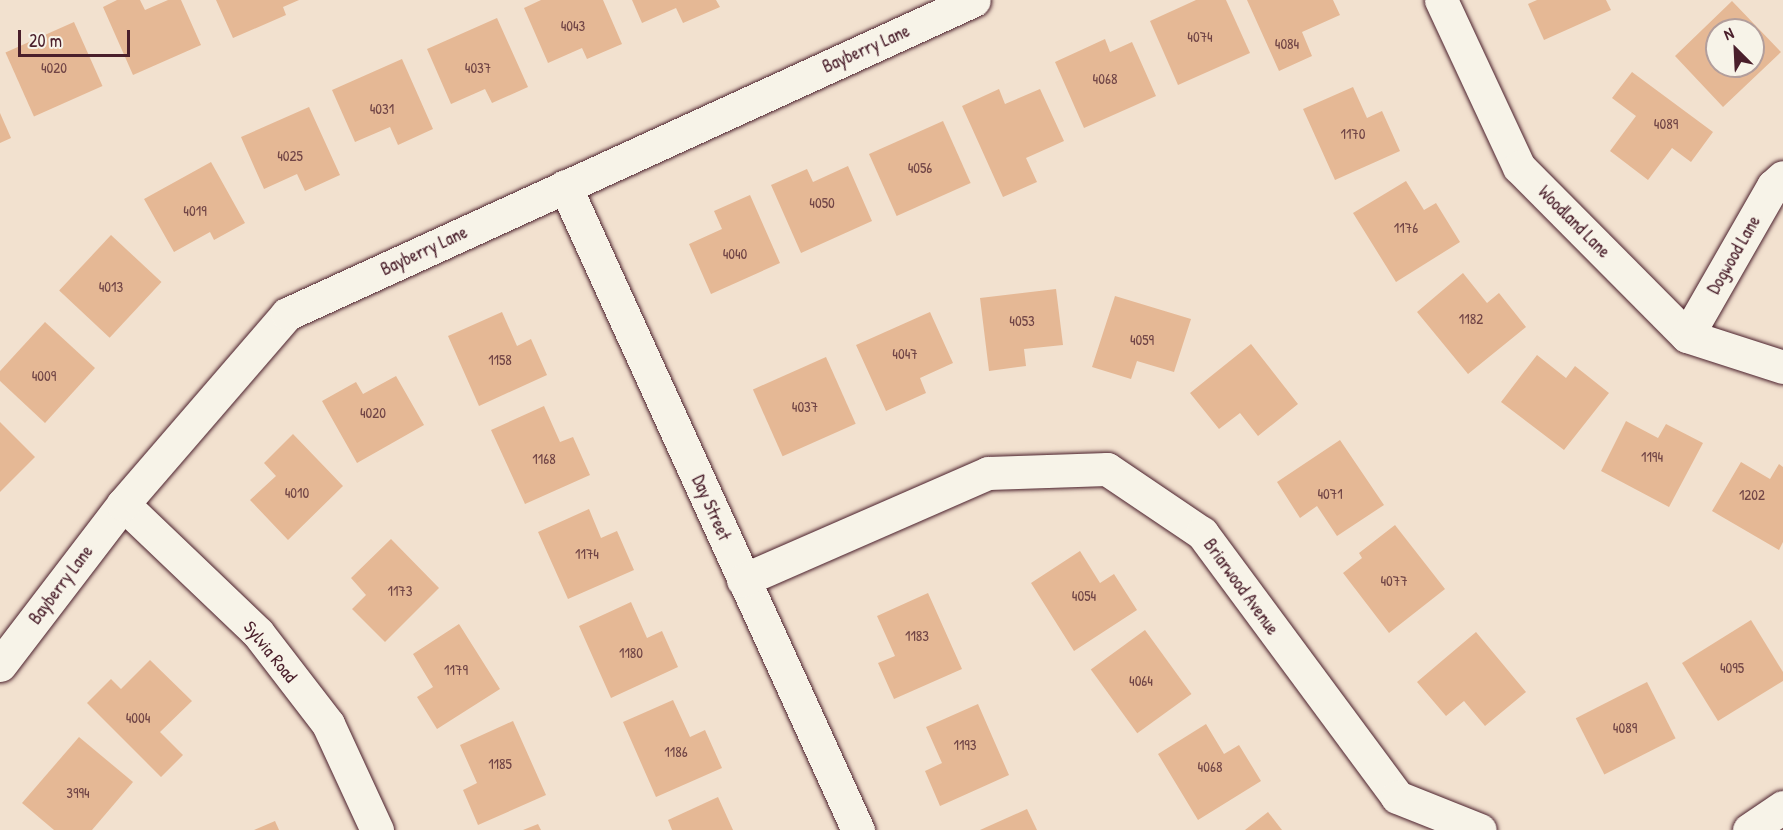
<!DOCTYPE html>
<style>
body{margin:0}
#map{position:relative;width:1783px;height:830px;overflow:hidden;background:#f2e1cf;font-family:"Patrick Hand",sans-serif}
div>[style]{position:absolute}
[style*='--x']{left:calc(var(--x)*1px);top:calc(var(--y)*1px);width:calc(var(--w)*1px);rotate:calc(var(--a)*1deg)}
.building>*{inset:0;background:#e5b895;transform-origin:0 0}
.roads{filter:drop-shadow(0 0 2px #4a1f2b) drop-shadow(0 0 2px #4a1f2b)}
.street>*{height:33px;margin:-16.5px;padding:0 16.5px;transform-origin:16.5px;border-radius:16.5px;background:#f7f3e8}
span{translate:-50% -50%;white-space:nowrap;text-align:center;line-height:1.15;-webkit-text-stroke:6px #f7f3e8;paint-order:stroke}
.number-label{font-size:15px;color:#714546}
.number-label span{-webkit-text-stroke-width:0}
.street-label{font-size:18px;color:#4a1f2b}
.north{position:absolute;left:1705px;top:18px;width:60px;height:60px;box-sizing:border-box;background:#f7f3e8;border:2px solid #b29e9c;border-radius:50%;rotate:336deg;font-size:16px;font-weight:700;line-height:24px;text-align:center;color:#4a1f2b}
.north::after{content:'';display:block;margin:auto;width:21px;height:27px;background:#4a1f2b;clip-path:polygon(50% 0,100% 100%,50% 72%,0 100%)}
.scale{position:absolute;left:18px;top:30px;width:112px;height:27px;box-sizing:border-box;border:3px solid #4a1f2b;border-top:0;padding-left:8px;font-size:18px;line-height:21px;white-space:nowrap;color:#4a1f2b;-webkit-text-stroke:4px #f7f3e8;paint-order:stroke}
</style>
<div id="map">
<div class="building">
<div style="clip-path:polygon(117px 0,140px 0,145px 10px,168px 0,181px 0,201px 45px,133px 75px,103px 7px)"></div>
<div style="clip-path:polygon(216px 0,299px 0,283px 7px,286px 15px,233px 38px)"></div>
<div style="clip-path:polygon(541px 0,603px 0,622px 44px,587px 59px,582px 48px,548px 63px,524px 8px)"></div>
<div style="clip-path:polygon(632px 0,716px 0,720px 7px,683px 23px,676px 8px,642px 23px)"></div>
<div style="clip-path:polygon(1196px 0,1226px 0,1250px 53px,1178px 85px,1150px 21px)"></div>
<div style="clip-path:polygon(1247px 0,1333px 0,1340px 15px,1302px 32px,1312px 56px,1279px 71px)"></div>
<div style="clip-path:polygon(1537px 0,1606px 0,1611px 10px,1544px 40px,1528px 4px)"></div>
<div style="clip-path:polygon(evenodd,1732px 1px,1781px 52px,1723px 107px,1675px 56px,1732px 1px,1717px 30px,1753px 30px,1753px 66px,1717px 66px,1717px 30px)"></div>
<div style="clip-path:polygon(497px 18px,528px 87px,492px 103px,485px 89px,451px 104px,427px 49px)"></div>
<div style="left:74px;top:22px;width:70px;height:75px;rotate:66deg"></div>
<div style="clip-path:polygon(1105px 39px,1110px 52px,1132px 42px,1156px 96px,1084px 128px,1055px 62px)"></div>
<div style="clip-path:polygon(402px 59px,433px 129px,398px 145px,390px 127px,355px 142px,332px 90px)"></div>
<div style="clip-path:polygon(1632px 72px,1713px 132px,1691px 162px,1672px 148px,1648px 180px,1610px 151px,1636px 116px,1612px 98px)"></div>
<div style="clip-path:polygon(1353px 87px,1367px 118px,1382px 111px,1400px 151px,1335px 180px,1303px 109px)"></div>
<div style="clip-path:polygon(999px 89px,1005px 104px,1040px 89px,1064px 141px,1026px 158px,1037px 182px,1003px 197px,962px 106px)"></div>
<div style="clip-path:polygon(309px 107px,340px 175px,305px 191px,297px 174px,264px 189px,241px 137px)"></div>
<div style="clip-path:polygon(0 113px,11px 138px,0 143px)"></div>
<div style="left:943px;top:121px;width:68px;height:81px;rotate:66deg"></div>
<div style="clip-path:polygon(211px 162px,245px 223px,214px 240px,210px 232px,174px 252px,144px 199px)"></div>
<div style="clip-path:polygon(848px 166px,872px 221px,801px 253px,771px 185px,807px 169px,813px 182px)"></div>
<div style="clip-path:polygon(1406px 181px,1424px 210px,1436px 203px,1460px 242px,1396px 282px,1353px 213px)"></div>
<div style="clip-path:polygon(750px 195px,780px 263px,711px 294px,689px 244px,722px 229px,714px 211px)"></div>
<div style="left:111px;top:235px;width:69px;height:76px;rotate:43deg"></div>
<div style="clip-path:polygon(1463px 273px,1487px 303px,1499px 293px,1526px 327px,1468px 374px,1417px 312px)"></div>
<div style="clip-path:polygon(1056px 289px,1063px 345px,1024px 349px,1026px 366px,989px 371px,980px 298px)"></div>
<div style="clip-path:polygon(1115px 296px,1191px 319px,1174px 372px,1137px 361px,1131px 379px,1092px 367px)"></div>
<div style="clip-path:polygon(502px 312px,517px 346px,531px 339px,547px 375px,479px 406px,448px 336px)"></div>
<div style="clip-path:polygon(930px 312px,953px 363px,920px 378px,926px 393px,886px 411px,856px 345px)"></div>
<div style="clip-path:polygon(45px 322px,95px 368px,45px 423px,0 381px,0 371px)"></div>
<div style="clip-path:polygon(1251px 344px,1298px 404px,1258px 436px,1240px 413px,1219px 429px,1190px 393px)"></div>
<div style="clip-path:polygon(1537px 355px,1566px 378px,1575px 366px,1609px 393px,1564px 450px,1501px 402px)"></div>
<div style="left:826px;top:357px;width:73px;height:80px;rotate:66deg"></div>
<div style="clip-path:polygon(396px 376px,424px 425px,357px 463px,322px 401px,356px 382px,363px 394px)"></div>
<div style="clip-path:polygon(544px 406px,560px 442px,573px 437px,590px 475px,525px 504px,491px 430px)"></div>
<div style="clip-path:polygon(1626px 421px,1658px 438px,1666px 424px,1703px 443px,1669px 507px,1601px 471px)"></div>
<div style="clip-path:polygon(0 422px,35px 457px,0 492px)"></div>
<div style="clip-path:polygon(293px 434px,343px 486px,288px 540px,250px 500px,276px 476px,264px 463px)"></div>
<div style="clip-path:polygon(1340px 440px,1384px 505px,1337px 536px,1317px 506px,1300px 518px,1277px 482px)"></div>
<div style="clip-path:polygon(1741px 462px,1770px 479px,1779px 464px,1783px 467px,1783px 542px,1779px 550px,1712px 511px)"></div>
<div style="clip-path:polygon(589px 509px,601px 538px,617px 531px,634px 570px,568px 599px,538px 532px)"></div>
<div style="clip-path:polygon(1395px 525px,1445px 589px,1389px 633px,1343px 573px,1362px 558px,1359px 553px)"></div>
<div style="clip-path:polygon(391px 539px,439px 588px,385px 642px,352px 609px,366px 595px,351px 578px)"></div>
<div style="clip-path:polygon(1080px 551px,1100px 583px,1114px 574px,1137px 610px,1074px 651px,1031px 583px)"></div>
<div style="clip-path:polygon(928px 593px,962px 669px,894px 699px,878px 663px,895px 656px,877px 616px)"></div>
<div style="clip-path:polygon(631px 602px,647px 638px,662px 631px,678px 667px,611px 698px,579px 626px)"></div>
<div style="clip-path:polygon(1751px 620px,1783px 672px,1783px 681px,1718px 721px,1682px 663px)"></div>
<div style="clip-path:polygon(459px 624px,500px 689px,437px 729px,417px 697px,433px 687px,413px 654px)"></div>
<div style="left:1145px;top:630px;width:79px;height:67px;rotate:54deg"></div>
<div style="clip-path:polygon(1476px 632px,1526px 692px,1485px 726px,1464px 701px,1446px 716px,1417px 682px)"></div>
<div style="clip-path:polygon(150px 660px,192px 701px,160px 732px,183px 755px,161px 777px,87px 703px,111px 679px,121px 689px)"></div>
<div style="left:1647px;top:682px;width:63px;height:80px;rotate:63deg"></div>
<div style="clip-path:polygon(673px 700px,690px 737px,705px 730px,722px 768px,656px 797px,623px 722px)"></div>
<div style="clip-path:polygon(978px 704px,1009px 775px,940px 806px,925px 771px,942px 763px,926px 727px)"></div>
<div style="clip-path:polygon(513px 721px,546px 795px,478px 825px,463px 790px,477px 783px,460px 745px)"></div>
<div style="clip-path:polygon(1206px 724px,1224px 754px,1239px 745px,1261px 781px,1198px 820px,1158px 754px)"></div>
<div style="clip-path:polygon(79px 737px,133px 782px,92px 830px,54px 830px,22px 803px)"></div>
<div style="clip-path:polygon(718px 797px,733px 830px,672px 830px,668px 820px)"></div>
<div style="clip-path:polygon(1027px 809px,1037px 830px,980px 830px)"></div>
<div style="clip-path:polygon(1268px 812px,1282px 830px,1245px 830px)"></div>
<div style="clip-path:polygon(275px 821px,279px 830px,254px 830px)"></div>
<div style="clip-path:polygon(538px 824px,541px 830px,523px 830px)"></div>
</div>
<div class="roads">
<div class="street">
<div style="--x:1441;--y:0;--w:184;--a:65"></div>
<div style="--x:1519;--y:167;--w:238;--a:45.2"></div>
<div style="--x:1687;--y:336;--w:101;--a:17.9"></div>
<div style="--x:565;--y:186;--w:708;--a:65.54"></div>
<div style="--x:1687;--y:336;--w:173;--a:-60.2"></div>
<div style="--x:1773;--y:186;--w:13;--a:-42"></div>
<div style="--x:123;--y:504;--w:187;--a:43.7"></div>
<div style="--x:258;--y:633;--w:115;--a:52.4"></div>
<div style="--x:328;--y:724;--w:117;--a:65.2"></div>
<div style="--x:743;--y:580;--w:267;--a:-23.6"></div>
<div style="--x:988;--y:473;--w:119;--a:-1.9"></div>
<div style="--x:1107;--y:469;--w:115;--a:34"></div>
<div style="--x:1202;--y:533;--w:328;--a:53.5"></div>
<div style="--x:1397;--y:797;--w:89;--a:21.7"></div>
<div style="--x:0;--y:665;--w:203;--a:-52.6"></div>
<div style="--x:123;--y:504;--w:251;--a:-49.2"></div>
<div style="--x:287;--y:314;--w:755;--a:-24.56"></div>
<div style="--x:1749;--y:830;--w:41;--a:-34.1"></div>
</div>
</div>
<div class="number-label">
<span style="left:573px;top:26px">4043</span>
<span style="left:1200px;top:37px">4074</span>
<span style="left:1287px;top:44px">4084</span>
<span style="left:54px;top:68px">4020</span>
<span style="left:478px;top:68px">4037</span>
<span style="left:1105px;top:79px">4068</span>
<span style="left:382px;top:109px">4031</span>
<span style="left:1666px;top:124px">4089</span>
<span style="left:1353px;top:134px">1170</span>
<span style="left:290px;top:156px">4025</span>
<span style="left:920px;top:168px">4056</span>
<span style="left:822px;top:203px">4050</span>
<span style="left:195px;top:211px">4019</span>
<span style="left:1406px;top:228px">1176</span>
<span style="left:735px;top:254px">4040</span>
<span style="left:111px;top:287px">4013</span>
<span style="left:1471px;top:319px">1182</span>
<span style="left:1022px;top:321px">4053</span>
<span style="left:1142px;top:340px">4059</span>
<span style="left:905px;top:354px">4047</span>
<span style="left:500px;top:360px">1158</span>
<span style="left:44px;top:376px">4009</span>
<span style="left:805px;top:407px">4037</span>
<span style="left:373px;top:413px">4020</span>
<span style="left:1652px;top:457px">1194</span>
<span style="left:544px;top:459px">1168</span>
<span style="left:297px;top:493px">4010</span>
<span style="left:1330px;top:494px">4071</span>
<span style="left:1752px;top:495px">1202</span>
<span style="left:587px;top:554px">1174</span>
<span style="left:1394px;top:581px">4077</span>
<span style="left:400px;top:591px">1173</span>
<span style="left:1084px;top:596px">4054</span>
<span style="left:917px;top:636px">1183</span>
<span style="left:631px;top:653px">1180</span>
<span style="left:1732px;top:668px">4095</span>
<span style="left:456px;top:670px">1179</span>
<span style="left:1141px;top:681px">4064</span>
<span style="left:138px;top:718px">4004</span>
<span style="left:1625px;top:728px">4089</span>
<span style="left:965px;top:745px">1193</span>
<span style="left:676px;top:752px">1186</span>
<span style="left:500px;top:764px">1185</span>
<span style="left:1210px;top:767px">4068</span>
<span style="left:78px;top:793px">3994</span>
</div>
<div class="street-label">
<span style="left:866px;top:49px;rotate:-24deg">Bayberry Lane</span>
<span style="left:1574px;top:222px;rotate:45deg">Woodland Lane</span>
<span style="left:424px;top:251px;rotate:-25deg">Bayberry Lane</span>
<span style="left:1734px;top:255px;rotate:-60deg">Dogwood Lane</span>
<span style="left:711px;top:508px;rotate:66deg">Day Street</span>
<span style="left:61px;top:585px;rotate:-53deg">Bayberry Lane</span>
<span style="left:1241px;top:587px;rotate:54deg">Briarwood Avenue</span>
<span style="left:270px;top:652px;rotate:51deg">Sylvia Road</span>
</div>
<div class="north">N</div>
<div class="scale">20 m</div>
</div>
